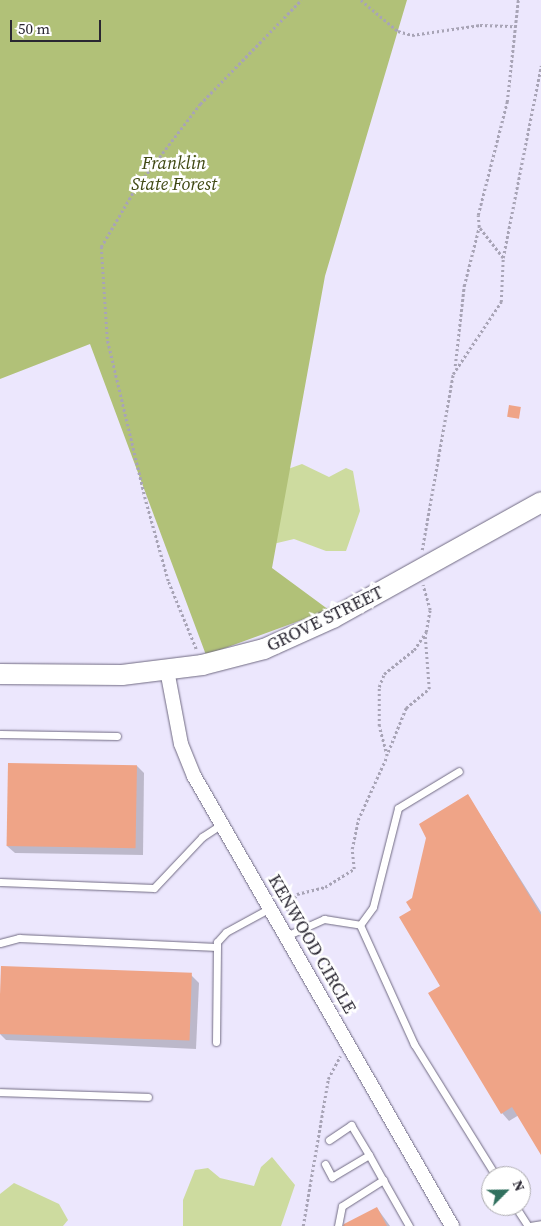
<!DOCTYPE html>
<style>
body{margin:0}
#map{position:relative;width:541px;height:1226px;overflow:hidden;background:#ece7fd;font-family:"Source Serif 4",serif}
div>[style]{position:absolute}
[style*='--x']{left:calc(var(--x)*1px);top:calc(var(--y)*1px);width:calc(var(--w)*1px);rotate:calc(var(--a)*1deg)}
.green>*{inset:0;background:#cddb9f}
.forest>*{inset:0;background:#b1c178}
.shadow>*{inset:0;background:#0003}
.building>*{inset:0;background:#efa487;transform-origin:0 0}
.path>*{height:2.5px;margin-top:-1.25px;transform-origin:0;background:repeating-linear-gradient(90deg,#a8a4b6 0 2.5px,transparent 0 5px)}
.roads{filter:drop-shadow(0 0 1px #706a82) drop-shadow(0 0 1px #706a82)}
.service>*{height:7px;margin:-3.5px;padding:0 3.5px;transform-origin:3.5px;border-radius:3.5px;background:#fff}
.minor>*{height:14px;margin:-7px;padding:0 7px;transform-origin:7px;border-radius:7px;background:#fff}
.secondary>*{height:20px;margin:-10px;padding:0 10px;transform-origin:10px;border-radius:10px;background:#fff}
span{translate:-50% -50%;white-space:nowrap;text-align:center;line-height:1.15;-webkit-text-stroke:5px #fff;paint-order:stroke}
.park-label{font-size:18px;color:#3f4812;font-style:italic}
.street-label{font-size:18px;color:#2a2732}
.north{position:absolute;left:481px;top:1166px;width:50px;height:50px;box-sizing:border-box;background:#fff;border:1px solid #aaa9ad;border-radius:50%;rotate:67deg;font-size:14px;font-weight:700;line-height:20px;text-align:center;color:#2a2732}
.north::after{content:'';display:block;margin:auto;width:18px;height:22px;background:#30705e;clip-path:polygon(50% 0,100% 100%,50% 72%,0 100%)}
.scale{position:absolute;left:10px;top:20px;width:91px;height:22px;box-sizing:border-box;border:2px solid #2a2732;border-top:0;padding-left:6px;font-size:15px;line-height:18px;white-space:nowrap;color:#2a2732;-webkit-text-stroke:4px #fff;paint-order:stroke}
</style>
<div id="map">
<div class="green">
<div style="clip-path:polygon(302px 464px,329px 477px,346px 468px,353px 471px,360px 511px,346px 551px,326px 551px,294px 539px,273px 544px,274px 474px)"></div>
<div style="clip-path:polygon(272px 1157px,295px 1185px,281px 1226px,183px 1226px,183px 1200px,195px 1170px,208px 1168px,220px 1178px,254px 1186px,261px 1167px)"></div>
<div style="clip-path:polygon(14px 1183px,59px 1204px,68px 1220px,63px 1226px,0 1226px,0 1194px)"></div>
</div>
<div class="forest">
<div style="clip-path:polygon(0 0,407px 0,325px 276px,272px 568px,329px 610px,206px 655px,90px 344px,0 379px)"></div>
</div>
<div class="shadow">
<div style="clip-path:polygon(137px 766px,144px 773px,143px 855px,15px 853px,7px 846px)"></div>
<div style="clip-path:polygon(468px 796px,541px 912px,541px 1152px,519px 1115px,509px 1121px,502px 1113px,442px 987px,412px 910px,413px 899px)"></div>
<div style="clip-path:polygon(2px 967px,191px 975px,199px 983px,196px 1049px,6px 1040px,0 1034px)"></div>
<div style="clip-path:polygon(377px 1208px,390px 1226px,351px 1226px)"></div>
</div>
<div class="building">
<div style="left:509px;top:405px;width:12px;height:12px;rotate:9deg"></div>
<div style="left:8px;top:763px;width:129px;height:83px;rotate:1deg"></div>
<div style="clip-path:polygon(468px 794px,541px 915px,541px 1155px,512px 1107px,501px 1114px,428px 993px,440px 986px,399px 917px,411px 910px,406px 902px,412px 898px,426px 838px,419px 824px)"></div>
<div style="left:1px;top:966px;width:191px;height:68px;rotate:2deg"></div>
<div style="clip-path:polygon(377px 1207px,387px 1226px,343px 1226px,344px 1224px)"></div>
</div>
<div class="path">
<div style="--x:361;--y:0;--w:48;--a:40"></div>
<div style="--x:398;--y:31;--w:15;--a:16"></div>
<div style="--x:412;--y:35;--w:69;--a:-8.4"></div>
<div style="--x:480;--y:25;--w:33;--a:2"></div>
<div style="--x:503;--y:258;--w:196;--a:-78.8"></div>
<div style="--x:455;--y:366;--w:81;--a:-83.6"></div>
<div style="--x:464;--y:286;--w:61;--a:-75.7"></div>
<div style="--x:422;--y:550;--w:179;--a:-80"></div>
<div style="--x:453;--y:374;--w:87;--a:-56.3"></div>
<div style="--x:501;--y:302;--w:44;--a:-87.4"></div>
<div style="--x:503;--y:258;--w:39;--a:-128"></div>
<div style="--x:479;--y:227;--w:12;--a:-95"></div>
<div style="--x:478;--y:215;--w:117;--a:-75.6"></div>
<div style="--x:507;--y:102;--w:103;--a:-83.8"></div>
<div style="--x:196;--y:649;--w:74;--a:-112.4"></div>
<div style="--x:168;--y:581;--w:85;--a:-105.7"></div>
<div style="--x:145;--y:499;--w:164;--a:-103.4"></div>
<div style="--x:107;--y:339;--w:92;--a:-93.7"></div>
<div style="--x:101;--y:247;--w:67;--a:-59.6"></div>
<div style="--x:135;--y:189;--w:107;--a:-52.6"></div>
<div style="--x:200;--y:104;--w:145;--a:-45.8"></div>
<div style="--x:388;--y:752;--w:48;--a:-67.8"></div>
<div style="--x:406;--y:708;--w:30;--a:-40"></div>
<div style="--x:429;--y:689;--w:53;--a:-94.3"></div>
<div style="--x:287;--y:911;--w:20;--a:-60"></div>
<div style="--x:297;--y:894;--w:29;--a:-14"></div>
<div style="--x:325;--y:887;--w:34;--a:-32"></div>
<div style="--x:354;--y:869;--w:20;--a:-96"></div>
<div style="--x:352;--y:849;--w:30;--a:-78"></div>
<div style="--x:358;--y:820;--w:70;--a:-65.6"></div>
<div style="--x:387;--y:756;--w:31;--a:-105"></div>
<div style="--x:379;--y:726;--w:39;--a:-90"></div>
<div style="--x:379;--y:687;--w:14;--a:-69"></div>
<div style="--x:384;--y:674;--w:38;--a:-39"></div>
<div style="--x:414;--y:650;--w:22;--a:-56"></div>
<div style="--x:426;--y:632;--w:22;--a:-80"></div>
<div style="--x:430;--y:610;--w:26;--a:-106"></div>
<div style="--x:303;--y:1226;--w:149;--a:-80.3"></div>
<div style="--x:328;--y:1079;--w:26;--a:-62"></div>
</div>
<div class="roads">
<div class="service">
<div style="--x:0;--y:734;--w:117;--a:1"></div>
<div style="--x:0;--y:882;--w:154;--a:2.2"></div>
<div style="--x:154;--y:888;--w:70;--a:-46.7"></div>
<div style="--x:202;--y:837;--w:24;--a:-33"></div>
<div style="--x:360;--y:925;--w:22;--a:-54"></div>
<div style="--x:373;--y:907;--w:102;--a:-75.8"></div>
<div style="--x:398;--y:808;--w:71;--a:-31.2"></div>
<div style="--x:286;--y:936;--w:42;--a:-24.1"></div>
<div style="--x:324;--y:919;--w:36;--a:9"></div>
<div style="--x:360;--y:925;--w:131;--a:65.6"></div>
<div style="--x:414;--y:1044;--w:155;--a:58.2"></div>
<div style="--x:0;--y:943;--w:20;--a:-15"></div>
<div style="--x:19;--y:938;--w:198;--a:2.6"></div>
<div style="--x:216;--y:1042;--w:100;--a:-89.4"></div>
<div style="--x:217;--y:942;--w:13;--a:-48"></div>
<div style="--x:226;--y:932;--w:50;--a:-28.6"></div>
<div style="--x:0;--y:1092;--w:148;--a:1.9"></div>
<div style="--x:329;--y:1140;--w:27;--a:-34"></div>
<div style="--x:351;--y:1125;--w:35;--a:59"></div>
<div style="--x:325;--y:1164;--w:15;--a:62"></div>
<div style="--x:332;--y:1177;--w:43;--a:-30.7"></div>
<div style="--x:369;--y:1155;--w:29;--a:61"></div>
<div style="--x:515;--y:1206;--w:24;--a:57"></div>
<div style="--x:338;--y:1226;--w:20;--a:-79"></div>
<div style="--x:342;--y:1206;--w:49;--a:-32.4"></div>
<div style="--x:383;--y:1180;--w:53;--a:60.5"></div>
<div style="--x:530;--y:1226;--w:11;--a:-10"></div>
</div>
<div class="minor">
<div style="--x:167;--y:670;--w:75;--a:79.3"></div>
<div style="--x:181;--y:744;--w:35;--a:68"></div>
<div style="--x:194;--y:776;--w:519;--a:60.17"></div>
</div>
<div class="secondary">
<div style="--x:0;--y:674;--w:122;--a:0.5"></div>
<div style="--x:122;--y:675;--w:81;--a:-7.1"></div>
<div style="--x:202;--y:665;--w:64;--a:-14.5"></div>
<div style="--x:264;--y:649;--w:76;--a:-24.2"></div>
<div style="--x:333;--y:618;--w:238;--a:-29.1"></div>
</div>
</div>
<div class="park-label">
<span style="left:174px;top:174px">Franklin<br>State Forest</span>
</div>
<div class="street-label">
<span style="left:325px;top:619px;rotate:-26deg">GROVE STREET</span>
<span style="left:312px;top:944px;rotate:60deg">KENWOOD CIRCLE</span>
</div>
<div class="north">N</div>
<div class="scale">50 m</div>
</div>
